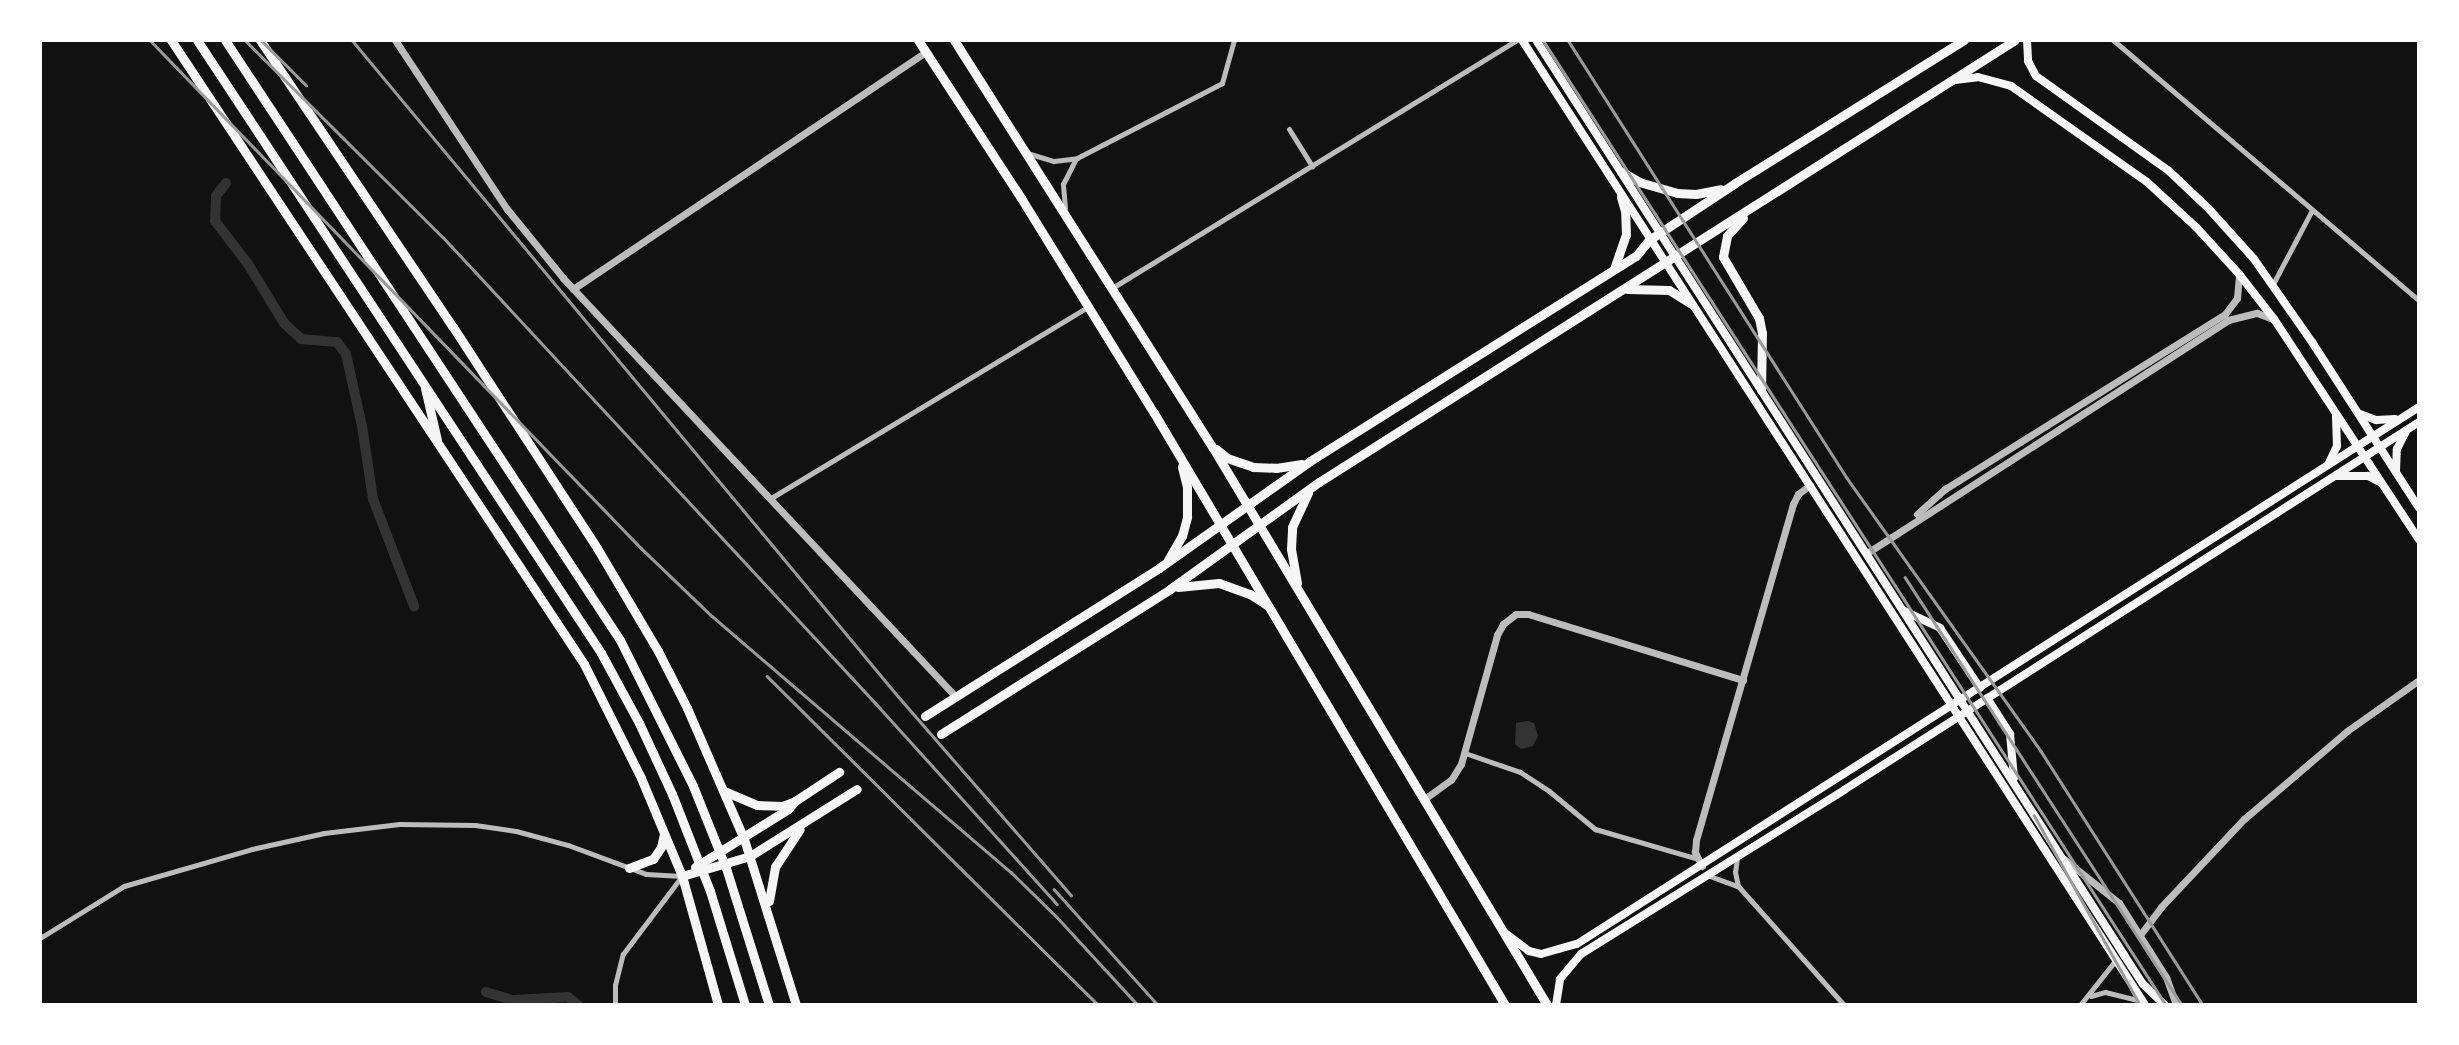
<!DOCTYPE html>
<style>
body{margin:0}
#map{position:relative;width:2459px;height:1045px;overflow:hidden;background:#111;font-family:Roboto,sans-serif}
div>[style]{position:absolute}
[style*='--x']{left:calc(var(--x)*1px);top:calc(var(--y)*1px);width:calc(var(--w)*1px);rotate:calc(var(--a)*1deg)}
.water>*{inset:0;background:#333}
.canal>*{height:10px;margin:-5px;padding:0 5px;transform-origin:5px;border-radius:5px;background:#333}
.minor>*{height:5px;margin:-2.5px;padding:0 2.5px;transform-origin:2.5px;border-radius:2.5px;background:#bcbcbc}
.tertiary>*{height:7px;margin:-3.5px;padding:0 3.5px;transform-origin:3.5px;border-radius:3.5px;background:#bcbcbc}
.secondary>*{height:8px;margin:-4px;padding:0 4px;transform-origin:4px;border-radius:4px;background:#f5f5f5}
.primary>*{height:9px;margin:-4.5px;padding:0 4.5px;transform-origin:4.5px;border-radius:4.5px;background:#f5f5f5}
.trunk>*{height:9px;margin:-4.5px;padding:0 4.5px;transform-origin:4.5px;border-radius:4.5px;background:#f5f5f5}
.rail>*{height:2.5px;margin:-1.25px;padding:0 1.25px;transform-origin:1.25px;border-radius:1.25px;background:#9a9a9a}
span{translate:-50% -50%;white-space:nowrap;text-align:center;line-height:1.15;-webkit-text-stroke:7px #fff;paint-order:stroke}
.frame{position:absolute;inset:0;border:42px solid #fff;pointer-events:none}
</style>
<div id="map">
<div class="water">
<div style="clip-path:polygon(1528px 721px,1534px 723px,1538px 736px,1533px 746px,1521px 749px,1515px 744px,1516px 723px)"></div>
</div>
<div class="canal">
<div style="--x:226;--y:183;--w:16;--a:128"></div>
<div style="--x:216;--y:196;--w:25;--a:92"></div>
<div style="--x:215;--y:221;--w:54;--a:52.5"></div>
<div style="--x:248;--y:264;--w:69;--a:58.6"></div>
<div style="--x:284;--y:323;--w:23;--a:43"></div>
<div style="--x:301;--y:339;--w:36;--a:5"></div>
<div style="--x:337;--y:342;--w:15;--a:53"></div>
<div style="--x:346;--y:354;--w:74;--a:77.5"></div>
<div style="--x:362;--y:426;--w:74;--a:81.4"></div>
<div style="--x:373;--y:499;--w:115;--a:69"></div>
<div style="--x:486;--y:992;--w:28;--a:17"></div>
<div style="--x:513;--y:1000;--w:55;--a:-3.1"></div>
<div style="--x:568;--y:997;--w:13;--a:39"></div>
</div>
<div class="minor">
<div style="--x:2113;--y:40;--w:402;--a:40.4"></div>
<div style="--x:1289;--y:129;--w:44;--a:58.1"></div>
<div style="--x:1027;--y:153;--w:28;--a:17"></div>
<div style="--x:1054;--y:161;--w:23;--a:-7"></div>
<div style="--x:1077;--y:158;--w:163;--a:-27.3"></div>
<div style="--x:1222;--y:83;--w:45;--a:-74.4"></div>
<div style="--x:1065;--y:208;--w:24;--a:-95"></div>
<div style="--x:1063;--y:184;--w:28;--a:-63"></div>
<div style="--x:2273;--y:284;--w:81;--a:-62.2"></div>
<div style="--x:1112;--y:288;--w:475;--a:-31.5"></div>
<div style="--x:771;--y:498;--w:371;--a:-31.1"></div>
<div style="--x:1465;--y:753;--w:58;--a:19.1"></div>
<div style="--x:1520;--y:772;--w:35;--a:33"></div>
<div style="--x:1549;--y:791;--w:60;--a:39.6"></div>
<div style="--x:1595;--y:829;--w:107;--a:16.2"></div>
<div style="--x:1737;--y:858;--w:14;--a:98"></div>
<div style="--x:1735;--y:872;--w:14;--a:78"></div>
<div style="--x:1707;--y:875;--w:33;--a:20"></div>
<div style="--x:1738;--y:886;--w:159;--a:48.3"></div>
<div style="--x:40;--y:938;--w:99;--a:-31.8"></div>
<div style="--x:124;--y:886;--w:133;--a:-16.1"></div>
<div style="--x:252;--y:849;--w:74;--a:-12.5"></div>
<div style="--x:324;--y:833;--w:76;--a:-6.8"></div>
<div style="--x:399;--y:824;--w:76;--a:0.8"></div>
<div style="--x:475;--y:825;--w:41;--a:8.3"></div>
<div style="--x:516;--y:831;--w:54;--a:15.1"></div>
<div style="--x:568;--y:845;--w:83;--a:20.4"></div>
<div style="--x:646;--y:874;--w:36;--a:3"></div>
<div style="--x:2091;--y:996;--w:15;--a:-16"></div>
<div style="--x:2105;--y:992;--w:38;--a:14"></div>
<div style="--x:615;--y:1005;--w:20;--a:-90"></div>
<div style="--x:615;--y:985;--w:32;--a:-76"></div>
<div style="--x:623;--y:954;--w:98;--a:-52.9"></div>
<div style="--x:2080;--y:1005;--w:56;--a:-51.5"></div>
</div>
<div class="tertiary">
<div style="--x:395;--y:40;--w:203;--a:56.5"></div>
<div style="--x:507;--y:209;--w:89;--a:50.9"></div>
<div style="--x:563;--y:278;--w:573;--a:46.84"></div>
<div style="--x:573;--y:289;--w:425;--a:-33.9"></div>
<div style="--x:1917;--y:514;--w:38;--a:-42"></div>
<div style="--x:1945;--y:489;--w:330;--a:-32"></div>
<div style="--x:2225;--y:314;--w:20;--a:-53"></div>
<div style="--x:2237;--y:298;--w:23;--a:-85"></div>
<div style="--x:1867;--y:553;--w:430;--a:-32.8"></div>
<div style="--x:2228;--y:320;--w:30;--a:-14"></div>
<div style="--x:2257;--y:313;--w:17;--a:21"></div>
<div style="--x:1423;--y:800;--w:34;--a:-36"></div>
<div style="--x:1451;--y:780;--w:19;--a:-58"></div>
<div style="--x:1461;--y:764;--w:134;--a:-74.4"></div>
<div style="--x:1497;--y:635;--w:13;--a:-61"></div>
<div style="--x:1503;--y:624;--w:16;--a:-38"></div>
<div style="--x:1516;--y:614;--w:12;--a:0"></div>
<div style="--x:1528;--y:614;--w:225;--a:17.1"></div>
<div style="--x:2064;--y:859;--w:70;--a:38.7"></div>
<div style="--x:2119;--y:903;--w:88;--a:57.6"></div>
<div style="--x:2166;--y:977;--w:30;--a:70"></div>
<div style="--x:1702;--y:866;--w:16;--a:-117"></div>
<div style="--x:1695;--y:852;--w:12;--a:-85"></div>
<div style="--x:1696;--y:840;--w:350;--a:-73.9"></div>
<div style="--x:1793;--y:504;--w:11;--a:-63"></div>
<div style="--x:1798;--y:494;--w:15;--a:-37"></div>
<div style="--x:2140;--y:935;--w:35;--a:-53"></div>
<div style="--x:2161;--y:907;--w:121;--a:-46.7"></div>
<div style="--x:2244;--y:819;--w:135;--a:-40.5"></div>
<div style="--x:2347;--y:731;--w:88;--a:-35.3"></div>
</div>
<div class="secondary">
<div style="--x:1522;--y:40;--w:1149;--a:57.15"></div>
<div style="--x:1536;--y:40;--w:1088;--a:57.27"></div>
<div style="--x:2124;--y:955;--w:35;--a:57"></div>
<div style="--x:2143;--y:984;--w:30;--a:44"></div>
<div style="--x:2027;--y:40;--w:21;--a:87"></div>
<div style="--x:2028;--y:61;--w:17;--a:62"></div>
<div style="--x:2036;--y:76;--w:163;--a:35.5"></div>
<div style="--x:2169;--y:171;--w:55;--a:43.5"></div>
<div style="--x:2209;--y:209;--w:67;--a:48"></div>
<div style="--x:2254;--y:259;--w:101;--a:55.1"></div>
<div style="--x:2312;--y:342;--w:197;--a:57.2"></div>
<div style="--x:1955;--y:80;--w:23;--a:-7"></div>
<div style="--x:1978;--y:77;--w:34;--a:15"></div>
<div style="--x:2011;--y:86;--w:166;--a:35.2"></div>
<div style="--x:2147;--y:182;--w:67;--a:42.6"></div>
<div style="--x:2196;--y:227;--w:64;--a:47.5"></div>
<div style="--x:2239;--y:274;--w:57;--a:52.1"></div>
<div style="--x:2274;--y:319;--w:264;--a:56.7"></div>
<div style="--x:2360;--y:414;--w:17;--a:21"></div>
<div style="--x:2376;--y:420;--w:19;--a:-3"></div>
<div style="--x:2329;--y:463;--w:19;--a:-65"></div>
<div style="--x:2337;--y:446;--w:31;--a:-92"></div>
<div style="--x:2396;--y:472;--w:23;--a:-88"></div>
<div style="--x:2397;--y:449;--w:20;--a:-63"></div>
<div style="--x:2336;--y:476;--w:32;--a:0"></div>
<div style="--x:2368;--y:476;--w:13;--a:27"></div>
<div style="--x:1904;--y:611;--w:40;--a:25"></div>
<div style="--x:1940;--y:628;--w:72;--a:56.3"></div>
<div style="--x:1987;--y:698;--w:43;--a:57.4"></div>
<div style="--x:2010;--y:734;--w:44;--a:84.8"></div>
<div style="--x:1505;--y:933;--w:30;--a:37"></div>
<div style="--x:1529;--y:951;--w:12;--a:14"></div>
<div style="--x:1541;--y:954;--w:37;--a:-16"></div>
<div style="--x:1577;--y:944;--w:999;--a:-32.53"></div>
<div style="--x:1556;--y:1005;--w:26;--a:-81"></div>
<div style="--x:1560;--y:979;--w:33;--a:-50"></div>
<div style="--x:1581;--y:954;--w:310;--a:-31.9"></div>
<div style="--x:1844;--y:790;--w:683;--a:-32.62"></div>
</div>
<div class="primary">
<div style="--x:171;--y:40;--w:748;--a:56.5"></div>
<div style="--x:584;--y:664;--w:127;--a:63.4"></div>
<div style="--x:641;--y:778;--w:106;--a:67.3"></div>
<div style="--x:682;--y:876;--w:134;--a:74.4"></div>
<div style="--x:260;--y:40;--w:346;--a:56.1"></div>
<div style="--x:453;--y:327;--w:264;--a:56.9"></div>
<div style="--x:597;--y:548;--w:120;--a:59.4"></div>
<div style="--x:658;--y:651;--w:64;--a:63"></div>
<div style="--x:687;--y:708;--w:143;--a:66.5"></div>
<div style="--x:744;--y:839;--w:174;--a:72.6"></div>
<div style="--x:918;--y:40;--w:189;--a:56.9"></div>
<div style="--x:1021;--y:198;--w:253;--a:58.3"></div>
<div style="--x:1154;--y:413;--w:688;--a:59.34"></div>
<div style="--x:954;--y:40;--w:483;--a:57.6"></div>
<div style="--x:1213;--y:448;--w:649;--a:59.05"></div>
<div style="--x:1622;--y:172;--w:20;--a:30"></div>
<div style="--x:1639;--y:182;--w:40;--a:16"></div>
<div style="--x:1677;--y:193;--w:19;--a:3"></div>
<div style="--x:1696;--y:194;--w:25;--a:-11"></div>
<div style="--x:1743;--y:218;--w:24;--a:132"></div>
<div style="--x:1727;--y:236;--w:21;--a:101"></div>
<div style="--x:1723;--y:257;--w:71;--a:59.5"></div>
<div style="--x:1759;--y:318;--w:15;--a:79"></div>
<div style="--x:1762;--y:333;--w:57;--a:91"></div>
<div style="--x:1614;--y:269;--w:36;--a:-71"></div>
<div style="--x:1626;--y:235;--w:24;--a:-92"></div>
<div style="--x:1625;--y:211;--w:15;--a:-106"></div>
<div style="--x:1627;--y:289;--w:42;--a:1.4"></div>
<div style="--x:1669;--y:290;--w:26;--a:32"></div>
<div style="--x:1216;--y:449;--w:14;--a:39"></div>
<div style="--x:1227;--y:458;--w:28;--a:19"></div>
<div style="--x:1253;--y:467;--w:23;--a:2"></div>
<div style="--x:1276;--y:468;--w:26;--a:-9"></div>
<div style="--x:1168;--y:560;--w:28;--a:-60"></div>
<div style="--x:1182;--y:536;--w:20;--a:-75"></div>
<div style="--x:1187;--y:517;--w:30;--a:-90"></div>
<div style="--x:1187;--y:487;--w:21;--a:-104"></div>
<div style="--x:1297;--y:583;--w:35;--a:-100"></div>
<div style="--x:1291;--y:549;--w:22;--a:-87"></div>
<div style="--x:1292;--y:527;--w:38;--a:-65"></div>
<div style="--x:1178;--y:587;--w:41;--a:-5.6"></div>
<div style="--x:1219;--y:583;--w:33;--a:20"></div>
<div style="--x:1250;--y:594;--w:20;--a:33"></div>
<div style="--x:925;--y:716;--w:277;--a:-32.3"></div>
<div style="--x:1159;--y:568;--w:185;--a:-35.3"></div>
<div style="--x:1310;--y:461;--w:385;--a:-32.2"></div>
<div style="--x:1636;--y:256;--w:21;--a:-51"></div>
<div style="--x:1649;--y:240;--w:103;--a:-33.5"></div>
<div style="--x:1735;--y:183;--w:270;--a:-32"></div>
<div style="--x:941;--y:734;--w:271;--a:-32.3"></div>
<div style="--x:1170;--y:589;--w:183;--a:-35.7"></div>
<div style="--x:1319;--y:482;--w:824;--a:-32.42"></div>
<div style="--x:724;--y:791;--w:36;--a:23"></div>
<div style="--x:757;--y:805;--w:25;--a:2"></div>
<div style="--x:782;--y:806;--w:12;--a:-20"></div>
<div style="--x:695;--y:867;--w:110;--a:-31.9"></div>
<div style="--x:788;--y:809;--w:11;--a:-49"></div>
<div style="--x:795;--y:801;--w:53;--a:-33.4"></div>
<div style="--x:629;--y:868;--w:26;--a:-21"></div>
<div style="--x:653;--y:859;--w:14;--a:-56"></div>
<div style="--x:661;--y:847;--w:13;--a:-77"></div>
<div style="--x:682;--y:876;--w:71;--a:-16.4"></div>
<div style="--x:750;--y:856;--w:126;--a:-32.1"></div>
<div style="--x:769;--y:901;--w:35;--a:-80"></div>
<div style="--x:775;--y:867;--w:45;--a:-56.7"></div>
</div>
<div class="trunk">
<div style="--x:197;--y:40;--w:734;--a:56.61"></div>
<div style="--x:601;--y:653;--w:80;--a:61.5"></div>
<div style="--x:639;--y:723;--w:78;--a:65.1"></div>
<div style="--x:672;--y:794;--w:104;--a:68.6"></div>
<div style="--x:710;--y:891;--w:119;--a:72.9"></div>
<div style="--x:225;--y:40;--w:718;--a:56.64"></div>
<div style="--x:620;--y:640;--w:163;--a:63.4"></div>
<div style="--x:693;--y:786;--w:88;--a:68.1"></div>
<div style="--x:726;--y:868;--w:144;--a:72.6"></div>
<div style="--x:425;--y:388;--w:53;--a:77"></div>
</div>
<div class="rail">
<div style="--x:150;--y:40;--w:707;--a:45.97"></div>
<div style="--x:641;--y:548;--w:98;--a:43.8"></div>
<div style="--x:712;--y:616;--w:394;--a:40.6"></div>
<div style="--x:1011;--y:872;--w:64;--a:44.4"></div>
<div style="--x:1057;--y:917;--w:120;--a:47.4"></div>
<div style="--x:245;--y:40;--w:279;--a:44.9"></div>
<div style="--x:443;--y:237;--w:643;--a:47.14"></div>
<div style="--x:880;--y:708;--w:264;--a:47.9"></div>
<div style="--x:261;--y:40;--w:64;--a:45"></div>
<div style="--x:352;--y:40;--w:853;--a:50.23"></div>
<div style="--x:898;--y:696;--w:264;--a:49"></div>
<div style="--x:1543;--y:40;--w:1149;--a:57.15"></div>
<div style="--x:1568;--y:40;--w:519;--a:57.5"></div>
<div style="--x:1847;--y:478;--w:335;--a:54.6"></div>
<div style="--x:2041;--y:751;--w:301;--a:57.5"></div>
<div style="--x:1905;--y:577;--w:510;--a:57.09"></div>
<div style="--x:767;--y:676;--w:467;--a:44.8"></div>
<div style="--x:2034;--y:815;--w:218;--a:60.8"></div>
<div style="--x:1054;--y:889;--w:156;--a:48.1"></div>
</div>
<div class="frame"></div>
</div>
